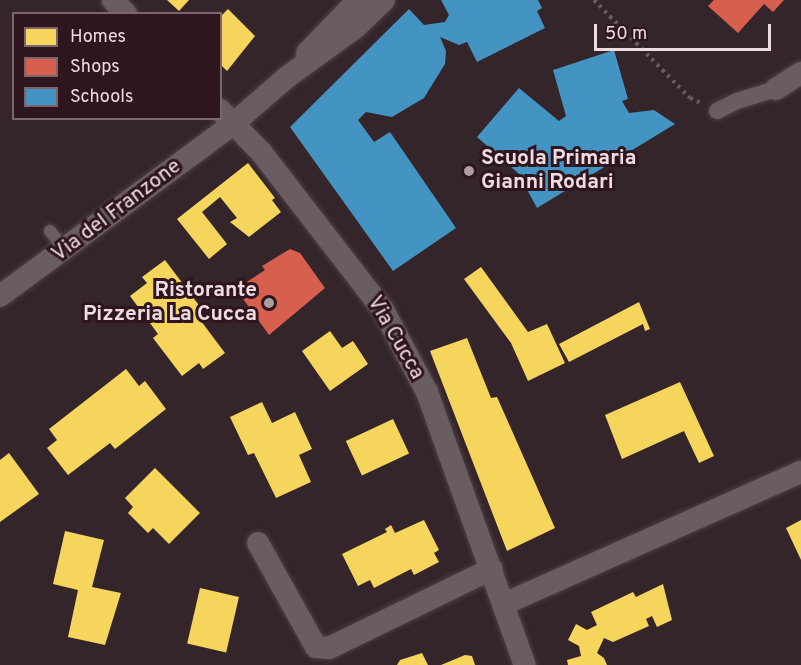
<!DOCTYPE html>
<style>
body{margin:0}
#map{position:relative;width:801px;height:665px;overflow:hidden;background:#34252a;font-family:Overpass,sans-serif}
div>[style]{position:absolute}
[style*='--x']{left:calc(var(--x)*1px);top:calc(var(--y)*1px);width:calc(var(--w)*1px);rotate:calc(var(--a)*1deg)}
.homes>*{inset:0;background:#f6d55c;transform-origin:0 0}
.shops>*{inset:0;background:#d6604d}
.schools>*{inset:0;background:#4393c3}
.path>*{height:4px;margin-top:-2px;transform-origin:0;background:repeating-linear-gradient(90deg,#685c60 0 3px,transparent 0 7.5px)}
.roads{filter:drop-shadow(0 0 2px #4d4044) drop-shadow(0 0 2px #4d4044)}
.service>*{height:12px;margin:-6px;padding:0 6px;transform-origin:6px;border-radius:6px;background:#695d60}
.pedestrian>*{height:16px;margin:-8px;padding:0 8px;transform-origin:8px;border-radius:8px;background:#695d60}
.minor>*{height:22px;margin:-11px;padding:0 11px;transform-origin:11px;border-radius:11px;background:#695d60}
.dots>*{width:16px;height:16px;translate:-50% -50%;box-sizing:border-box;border:3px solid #2f151e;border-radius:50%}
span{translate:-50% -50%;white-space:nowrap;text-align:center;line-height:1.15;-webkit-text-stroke:6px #2f151e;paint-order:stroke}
.poi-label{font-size:21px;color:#efdce1;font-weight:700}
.left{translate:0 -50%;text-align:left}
.right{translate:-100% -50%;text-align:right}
.street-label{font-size:21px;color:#efdce1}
.legend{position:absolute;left:12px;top:12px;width:210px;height:108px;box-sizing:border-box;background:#2f151e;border:2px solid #7c656c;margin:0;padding:8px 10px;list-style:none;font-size:18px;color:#efdce1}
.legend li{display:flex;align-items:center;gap:12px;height:30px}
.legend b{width:30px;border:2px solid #7c656c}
.scale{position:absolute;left:594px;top:24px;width:177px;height:27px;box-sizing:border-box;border:3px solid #efdce1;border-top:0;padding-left:8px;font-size:18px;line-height:21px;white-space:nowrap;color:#efdce1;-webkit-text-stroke:4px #2f151e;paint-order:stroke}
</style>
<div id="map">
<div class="homes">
<div style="clip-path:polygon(167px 0,189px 0,179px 11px)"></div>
<div style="clip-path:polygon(228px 9px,255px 36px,227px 71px,220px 64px,220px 17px)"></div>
<div style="clip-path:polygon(248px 163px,275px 198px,272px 200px,281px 212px,249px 237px,230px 222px,237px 218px,220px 197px,202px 212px,227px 244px,209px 259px,177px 219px)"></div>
<div style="clip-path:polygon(165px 260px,204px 312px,198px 317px,225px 353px,203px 369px,199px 363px,182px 376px,153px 338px,158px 334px,130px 296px,147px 283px,142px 277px)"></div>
<div style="clip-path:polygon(481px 267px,528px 332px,547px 324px,565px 363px,528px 381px,511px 343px,464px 279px)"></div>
<div style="clip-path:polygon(639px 302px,650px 329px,645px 331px,643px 324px,569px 362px,559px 344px)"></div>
<div style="clip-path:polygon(330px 331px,342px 348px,353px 341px,368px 364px,330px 391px,302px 351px)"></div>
<div style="clip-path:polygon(467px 338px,491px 398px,497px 397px,555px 528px,507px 551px,430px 351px)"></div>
<div style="clip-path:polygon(126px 369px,139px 386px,145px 381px,166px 409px,115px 449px,110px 443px,68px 475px,47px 448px,57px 440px,49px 429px)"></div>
<div style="clip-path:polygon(680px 382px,714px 456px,699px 463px,684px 431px,622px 459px,605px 415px)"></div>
<div style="clip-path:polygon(262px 402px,272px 423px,295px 412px,312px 449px,299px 455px,311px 482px,276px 498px,254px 453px,248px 455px,230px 417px)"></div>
<div style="left:393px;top:419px;width:38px;height:52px;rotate:65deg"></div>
<div style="clip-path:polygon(9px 453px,39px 494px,0 522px,0 460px)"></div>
<div style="clip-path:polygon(155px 468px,200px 513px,169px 544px,153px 528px,148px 533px,128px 513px,133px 507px,125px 498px)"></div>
<div style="clip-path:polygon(424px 520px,439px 550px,434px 553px,439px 562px,414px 575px,411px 569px,374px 588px,370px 580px,358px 586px,342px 554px,387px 532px,385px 529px,391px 525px,395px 533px)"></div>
<div style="clip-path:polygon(801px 520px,801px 560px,786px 528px)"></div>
<div style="clip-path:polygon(65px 531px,104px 540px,92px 587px,121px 593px,105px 645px,68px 637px,78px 590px,53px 584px)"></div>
<div style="clip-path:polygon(663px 584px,672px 620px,657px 627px,652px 616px,646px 619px,649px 626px,613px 642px,604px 638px,597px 653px,604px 658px,607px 665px,568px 665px,567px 660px,581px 656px,579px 646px,568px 640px,576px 624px,587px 630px,597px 625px,591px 612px,633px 592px,636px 597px)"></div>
<div style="left:200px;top:588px;width:40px;height:57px;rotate:13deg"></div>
<div style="clip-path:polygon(422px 653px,428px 665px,397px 665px,400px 660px)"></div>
<div style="clip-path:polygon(465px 655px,472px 656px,475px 665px,441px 665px)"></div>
</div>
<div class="shops">
<div style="clip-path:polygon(714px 0,784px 0,773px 12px,764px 4px,738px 33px,708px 6px)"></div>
<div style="clip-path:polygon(290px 249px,300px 253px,325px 288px,269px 335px,236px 289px,265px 270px,262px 266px)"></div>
</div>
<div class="schools">
<div style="clip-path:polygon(441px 0,538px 0,542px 8px,537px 11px,545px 28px,477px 62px,467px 42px,459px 45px,440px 37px,446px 51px,445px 64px,424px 98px,392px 117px,366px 112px,358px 120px,374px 142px,390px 132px,456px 228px,393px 271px,290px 127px,409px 9px,424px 25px,445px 22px,449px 15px)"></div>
<div style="clip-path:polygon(614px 50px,628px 99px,622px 101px,629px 113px,654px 110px,675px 124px,537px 208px,518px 173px,477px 137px,519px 88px,559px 121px,566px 116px,553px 70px)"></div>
</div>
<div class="path">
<div style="--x:594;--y:0;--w:137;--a:45.6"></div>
<div style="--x:690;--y:98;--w:12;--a:24"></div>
</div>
<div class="roads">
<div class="service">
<div style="--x:50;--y:231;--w:24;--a:52"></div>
</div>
<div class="pedestrian">
<div style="--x:717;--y:111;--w:22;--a:-27"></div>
<div style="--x:737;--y:101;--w:41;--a:-17.1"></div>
</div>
<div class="minor">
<div style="--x:113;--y:0;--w:19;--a:47"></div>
<div style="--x:307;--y:53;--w:74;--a:-46.1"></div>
<div style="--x:776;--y:89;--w:30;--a:-33"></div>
<div style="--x:220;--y:110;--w:59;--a:45.7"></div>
<div style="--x:261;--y:152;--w:200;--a:52.3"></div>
<div style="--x:383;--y:310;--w:93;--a:61.8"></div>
<div style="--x:427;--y:392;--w:290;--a:70.3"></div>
<div style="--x:0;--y:296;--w:290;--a:-36.4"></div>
<div style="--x:233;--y:124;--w:72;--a:-41"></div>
<div style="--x:287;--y:77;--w:84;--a:-35.8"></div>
<div style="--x:355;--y:28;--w:40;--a:-44"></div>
<div style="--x:258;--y:543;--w:119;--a:60.9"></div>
<div style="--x:316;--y:647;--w:13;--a:4"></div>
<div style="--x:329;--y:648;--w:181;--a:-25.9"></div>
<div style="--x:504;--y:604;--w:325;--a:-24"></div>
</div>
</div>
<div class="dots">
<div style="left:469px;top:171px;background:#ae9ca1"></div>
<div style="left:269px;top:303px;background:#ae9ca1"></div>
</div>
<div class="poi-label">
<span class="left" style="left:481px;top:171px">Scuola Primaria<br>Gianni Rodari</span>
<span class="right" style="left:257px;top:303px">Ristorante<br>Pizzeria La Cucca</span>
</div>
<div class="street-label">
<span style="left:117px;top:211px;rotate:-37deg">Via del Franzone</span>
<span style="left:395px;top:338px;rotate:60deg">Via Cucca</span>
</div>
<ul class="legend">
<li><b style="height:16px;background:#f6d55c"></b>Homes</li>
<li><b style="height:16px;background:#d6604d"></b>Shops</li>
<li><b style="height:16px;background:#4393c3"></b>Schools</li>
</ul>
<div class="scale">50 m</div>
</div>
